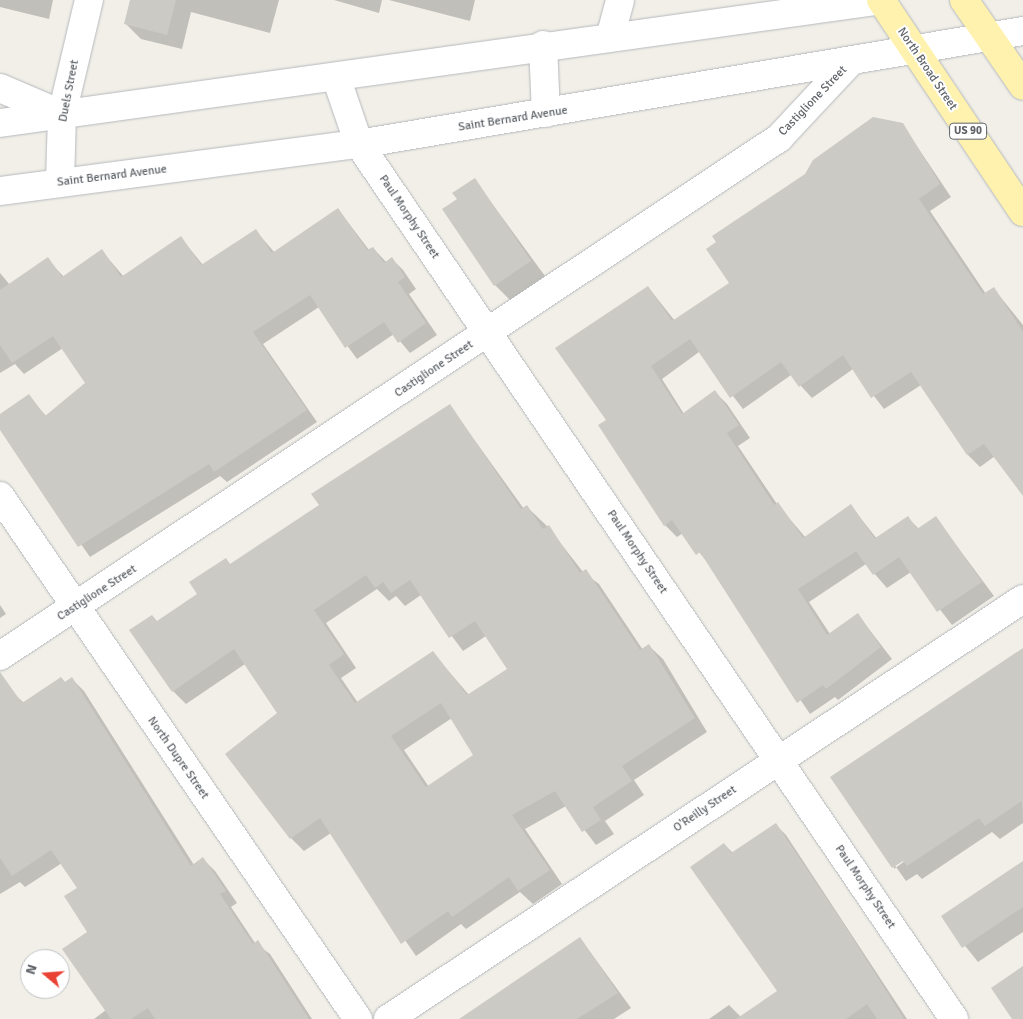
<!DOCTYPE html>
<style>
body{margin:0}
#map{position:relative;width:1023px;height:1019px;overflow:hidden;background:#f1efe8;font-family:Signika,sans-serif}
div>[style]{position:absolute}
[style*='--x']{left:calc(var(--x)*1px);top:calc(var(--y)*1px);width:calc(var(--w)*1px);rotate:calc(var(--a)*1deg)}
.shadow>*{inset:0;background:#0003}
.building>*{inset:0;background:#cccac5}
.roads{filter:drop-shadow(0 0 1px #b5b8bc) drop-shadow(0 0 1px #b5b8bc)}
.street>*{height:28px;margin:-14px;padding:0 14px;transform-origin:14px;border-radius:14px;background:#fff}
.secondary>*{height:28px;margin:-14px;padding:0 14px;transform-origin:14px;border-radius:14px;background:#fff}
.primary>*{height:28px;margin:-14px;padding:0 14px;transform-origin:14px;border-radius:14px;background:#fff2af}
span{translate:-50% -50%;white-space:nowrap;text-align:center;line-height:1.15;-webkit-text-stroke:4px #fff;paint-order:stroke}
.shield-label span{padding:1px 4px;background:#fff;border:1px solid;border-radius:4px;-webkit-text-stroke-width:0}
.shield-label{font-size:11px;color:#5f6368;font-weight:700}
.street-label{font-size:12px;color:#5f6368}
.north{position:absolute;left:20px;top:949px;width:50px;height:50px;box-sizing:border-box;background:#fff;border:1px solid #bfc1c3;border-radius:50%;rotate:288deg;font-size:14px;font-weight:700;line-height:20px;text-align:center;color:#5f6368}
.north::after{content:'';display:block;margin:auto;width:18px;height:22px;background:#ea4335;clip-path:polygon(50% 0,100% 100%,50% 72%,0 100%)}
</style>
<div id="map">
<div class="shadow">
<div style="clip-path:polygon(0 0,53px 0,49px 19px,0 7px)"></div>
<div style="clip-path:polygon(131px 0,279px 0,270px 33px,191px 12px,182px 49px,141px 39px,126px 24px)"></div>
<div style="clip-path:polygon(334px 0,382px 0,379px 13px)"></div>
<div style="clip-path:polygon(389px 0,475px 0,470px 21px)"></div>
<div style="clip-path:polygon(902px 124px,951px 197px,930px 211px,986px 294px,994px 289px,1023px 325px,1023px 494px,995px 456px,980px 467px,968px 455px,921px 385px,884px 409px,853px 369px,812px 398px,791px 375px,743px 409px,699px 352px,662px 379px,684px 414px,715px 392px,727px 404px,750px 438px,738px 446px,777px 504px,806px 538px,851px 506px,877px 539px,908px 518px,919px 529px,936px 518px,994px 596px,952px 625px,911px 572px,887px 588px,866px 564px,809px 602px,830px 634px,858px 615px,892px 659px,838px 700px,835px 697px,810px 714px,710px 565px,683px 533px,677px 537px,665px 525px,607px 421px,648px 287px,675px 321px,731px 283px)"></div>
<div style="clip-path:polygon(474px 179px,545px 276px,510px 300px,495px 285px,459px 200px)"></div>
<div style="clip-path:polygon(338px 209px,369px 250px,373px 248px,387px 263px,392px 259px,403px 270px,416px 289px,409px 294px,437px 335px,410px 353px,394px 334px,357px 359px,319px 307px,263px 344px,317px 422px,227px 482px,220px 476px,90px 557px,0 428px,0 416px,29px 396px,46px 416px,87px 384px,63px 348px,24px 374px,15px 364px,0 373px,0 273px,10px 285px,47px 259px,64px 277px,102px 251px,124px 277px,181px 238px,203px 265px,256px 231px,275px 253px)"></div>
<div style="clip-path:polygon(evenodd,450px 406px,524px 509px,527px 507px,548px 527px,583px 572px,599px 584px,643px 650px,649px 646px,663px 659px,707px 732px,634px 780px,644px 795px,605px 821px,614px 834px,596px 845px,566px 806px,525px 829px,562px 884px,533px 904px,520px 892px,466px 929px,461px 924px,416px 956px,331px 833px,304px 851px,291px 838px,278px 714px,245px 664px,186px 704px,173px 691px,158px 622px,199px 594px,225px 559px,231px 565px,321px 506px,450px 406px,377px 589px,389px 601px,396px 596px,405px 606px,421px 595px,463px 651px,486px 636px,508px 669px,469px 695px,433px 653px,358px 703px,341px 678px,356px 668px,326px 623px,377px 589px,450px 406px,452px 718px,475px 756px,429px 787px,404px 750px,452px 718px)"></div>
<div style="clip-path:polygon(0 605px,6px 614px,0 618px)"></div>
<div style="clip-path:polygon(evenodd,1021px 651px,1023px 823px,1000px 839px,992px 832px,922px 879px,917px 874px,906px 881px,832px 778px,1021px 651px,908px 856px,909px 858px,894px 869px,894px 866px,908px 856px)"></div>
<div style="clip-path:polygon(72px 679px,84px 691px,194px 865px,203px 859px,215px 871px,237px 903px,231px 907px,255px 943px,270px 954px,312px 1019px,94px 1019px,106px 1010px,79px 888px,62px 863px,25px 887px,20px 882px,0 894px,0 701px,12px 692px,24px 703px)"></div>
<div style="clip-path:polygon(775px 824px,786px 835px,907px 1019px,709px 1019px,729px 1005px,741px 1017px,779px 991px,724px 844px,733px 853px)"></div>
<div style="clip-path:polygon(1023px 862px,1023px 932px,978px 962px,942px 917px)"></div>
<div style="clip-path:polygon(580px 938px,631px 1008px,614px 1019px,461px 1019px)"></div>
</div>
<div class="building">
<div style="clip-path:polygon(130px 0,176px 0,167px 35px,124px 24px)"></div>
<div style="clip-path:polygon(873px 117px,903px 123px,940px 184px,919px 199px,983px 294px,994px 287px,1023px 332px,1023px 496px,984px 444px,967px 455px,911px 372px,871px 398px,843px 355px,799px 387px,781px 362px,730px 398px,690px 339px,651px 366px,682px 414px,715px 390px,739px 425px,727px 433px,774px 505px,778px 502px,803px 538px,851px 504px,875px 539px,798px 589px,827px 635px,858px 613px,881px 647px,826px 689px,823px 685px,797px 703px,700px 552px,696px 555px,672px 520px,664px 526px,598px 425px,606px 420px,555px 348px,648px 286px,672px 321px,729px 283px,706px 249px,716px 242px,712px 236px,805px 174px,813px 160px)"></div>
<div style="clip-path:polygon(475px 178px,531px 261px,494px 286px,442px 209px,457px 199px,452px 193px)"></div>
<div style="clip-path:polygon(338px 208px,367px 250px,373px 247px,384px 263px,392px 257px,405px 277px,398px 282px,426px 323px,398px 343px,384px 322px,345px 348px,310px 295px,253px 332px,307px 410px,214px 472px,209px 464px,78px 547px,0 430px,0 414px,29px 394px,45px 416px,85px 383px,53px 336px,12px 363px,0 345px,0 290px,48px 257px,62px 277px,102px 249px,121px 277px,181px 236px,201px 265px,256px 229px,272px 253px)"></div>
<div style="clip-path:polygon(evenodd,450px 404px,521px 509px,527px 505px,543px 529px,549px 525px,580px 573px,586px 569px,640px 650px,649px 644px,695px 718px,622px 766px,632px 781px,593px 807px,601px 820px,582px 832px,555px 791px,512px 815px,550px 870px,518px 891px,509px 877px,452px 917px,448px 911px,401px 944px,320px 818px,290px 839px,225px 754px,277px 713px,234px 649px,172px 692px,129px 630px,152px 615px,157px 621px,197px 594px,189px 582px,226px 558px,230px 564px,319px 505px,311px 494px,450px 404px,366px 575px,375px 588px,383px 582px,391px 593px,410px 580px,449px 638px,475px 621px,507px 669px,467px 695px,433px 651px,355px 703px,329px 665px,344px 654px,314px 610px,366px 575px,450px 404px,441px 703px,473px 755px,426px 787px,391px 736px,441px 703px)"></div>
<div style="clip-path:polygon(908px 516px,917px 529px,936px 516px,982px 582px,937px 612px,899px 557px,873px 575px,856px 551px)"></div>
<div style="clip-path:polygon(1023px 648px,1023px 800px,985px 826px,979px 818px,907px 866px,903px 861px,892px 868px,830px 777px)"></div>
<div style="clip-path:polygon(0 672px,22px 703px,61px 677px,65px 682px,72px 677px,191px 866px,203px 857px,226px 891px,220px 894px,253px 944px,258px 940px,309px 1019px,155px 1019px,148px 1008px,131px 1019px,111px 1019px,62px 949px,87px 932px,64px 896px,77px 888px,51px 850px,12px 876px,0 858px)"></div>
<div style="clip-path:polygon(776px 823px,847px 929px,904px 1019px,877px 1019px,867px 1004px,846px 1019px,736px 1019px,777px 991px,690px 867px,724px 843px,731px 853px)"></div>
<div style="clip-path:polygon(1023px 861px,1023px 907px,962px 948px,941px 916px)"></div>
<div style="clip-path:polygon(580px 937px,618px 993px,577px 1019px,459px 1019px)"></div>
<div style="clip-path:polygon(1023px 966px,1023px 1019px,1012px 1019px,991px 988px)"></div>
</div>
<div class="roads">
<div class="street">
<div style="--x:611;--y:34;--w:35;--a:-75"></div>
<div style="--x:336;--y:77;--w:71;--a:71.1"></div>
<div style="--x:359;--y:144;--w:1058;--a:55.78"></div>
<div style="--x:60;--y:182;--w:68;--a:-88.3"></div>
<div style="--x:62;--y:114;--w:117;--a:-76.7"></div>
<div style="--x:0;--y:496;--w:634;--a:55.61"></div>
<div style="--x:0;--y:656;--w:936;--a:-33.62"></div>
<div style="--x:779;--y:138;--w:105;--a:-46.9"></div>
<div style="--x:388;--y:1019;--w:761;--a:-33.48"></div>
</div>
<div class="secondary">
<div style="--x:543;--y:45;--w:68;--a:87.5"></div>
<div style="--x:0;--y:88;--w:66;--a:23.1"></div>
<div style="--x:0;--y:123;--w:892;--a:-7.93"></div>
<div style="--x:0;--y:191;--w:362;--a:-7.5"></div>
<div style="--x:359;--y:144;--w:674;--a:-9.66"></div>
</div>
<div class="primary">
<div style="--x:881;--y:0;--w:255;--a:56.2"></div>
<div style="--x:964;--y:0;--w:104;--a:55.5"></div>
</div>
</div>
<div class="shield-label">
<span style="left:968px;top:131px">US 90</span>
</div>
<div class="street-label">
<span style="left:927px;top:69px;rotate:56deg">North Broad Street</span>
<span style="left:69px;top:91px;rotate:-79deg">Duels Street</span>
<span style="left:813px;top:101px;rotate:-46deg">Castiglione Street</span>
<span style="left:513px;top:119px;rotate:-9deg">Saint Bernard Avenue</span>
<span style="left:112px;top:176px;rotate:-7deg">Saint Bernard Avenue</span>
<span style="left:409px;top:217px;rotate:56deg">Paul Morphy Street</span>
<span style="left:434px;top:369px;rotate:-34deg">Castiglione Street</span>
<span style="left:637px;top:552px;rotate:56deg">Paul Morphy Street</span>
<span style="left:97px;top:593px;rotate:-33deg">Castiglione Street</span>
<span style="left:178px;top:758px;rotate:55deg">North Dupre Street</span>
<span style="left:705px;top:809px;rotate:-34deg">O'Reilly Street</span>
<span style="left:865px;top:887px;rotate:56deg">Paul Morphy Street</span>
</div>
<div class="north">N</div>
</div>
